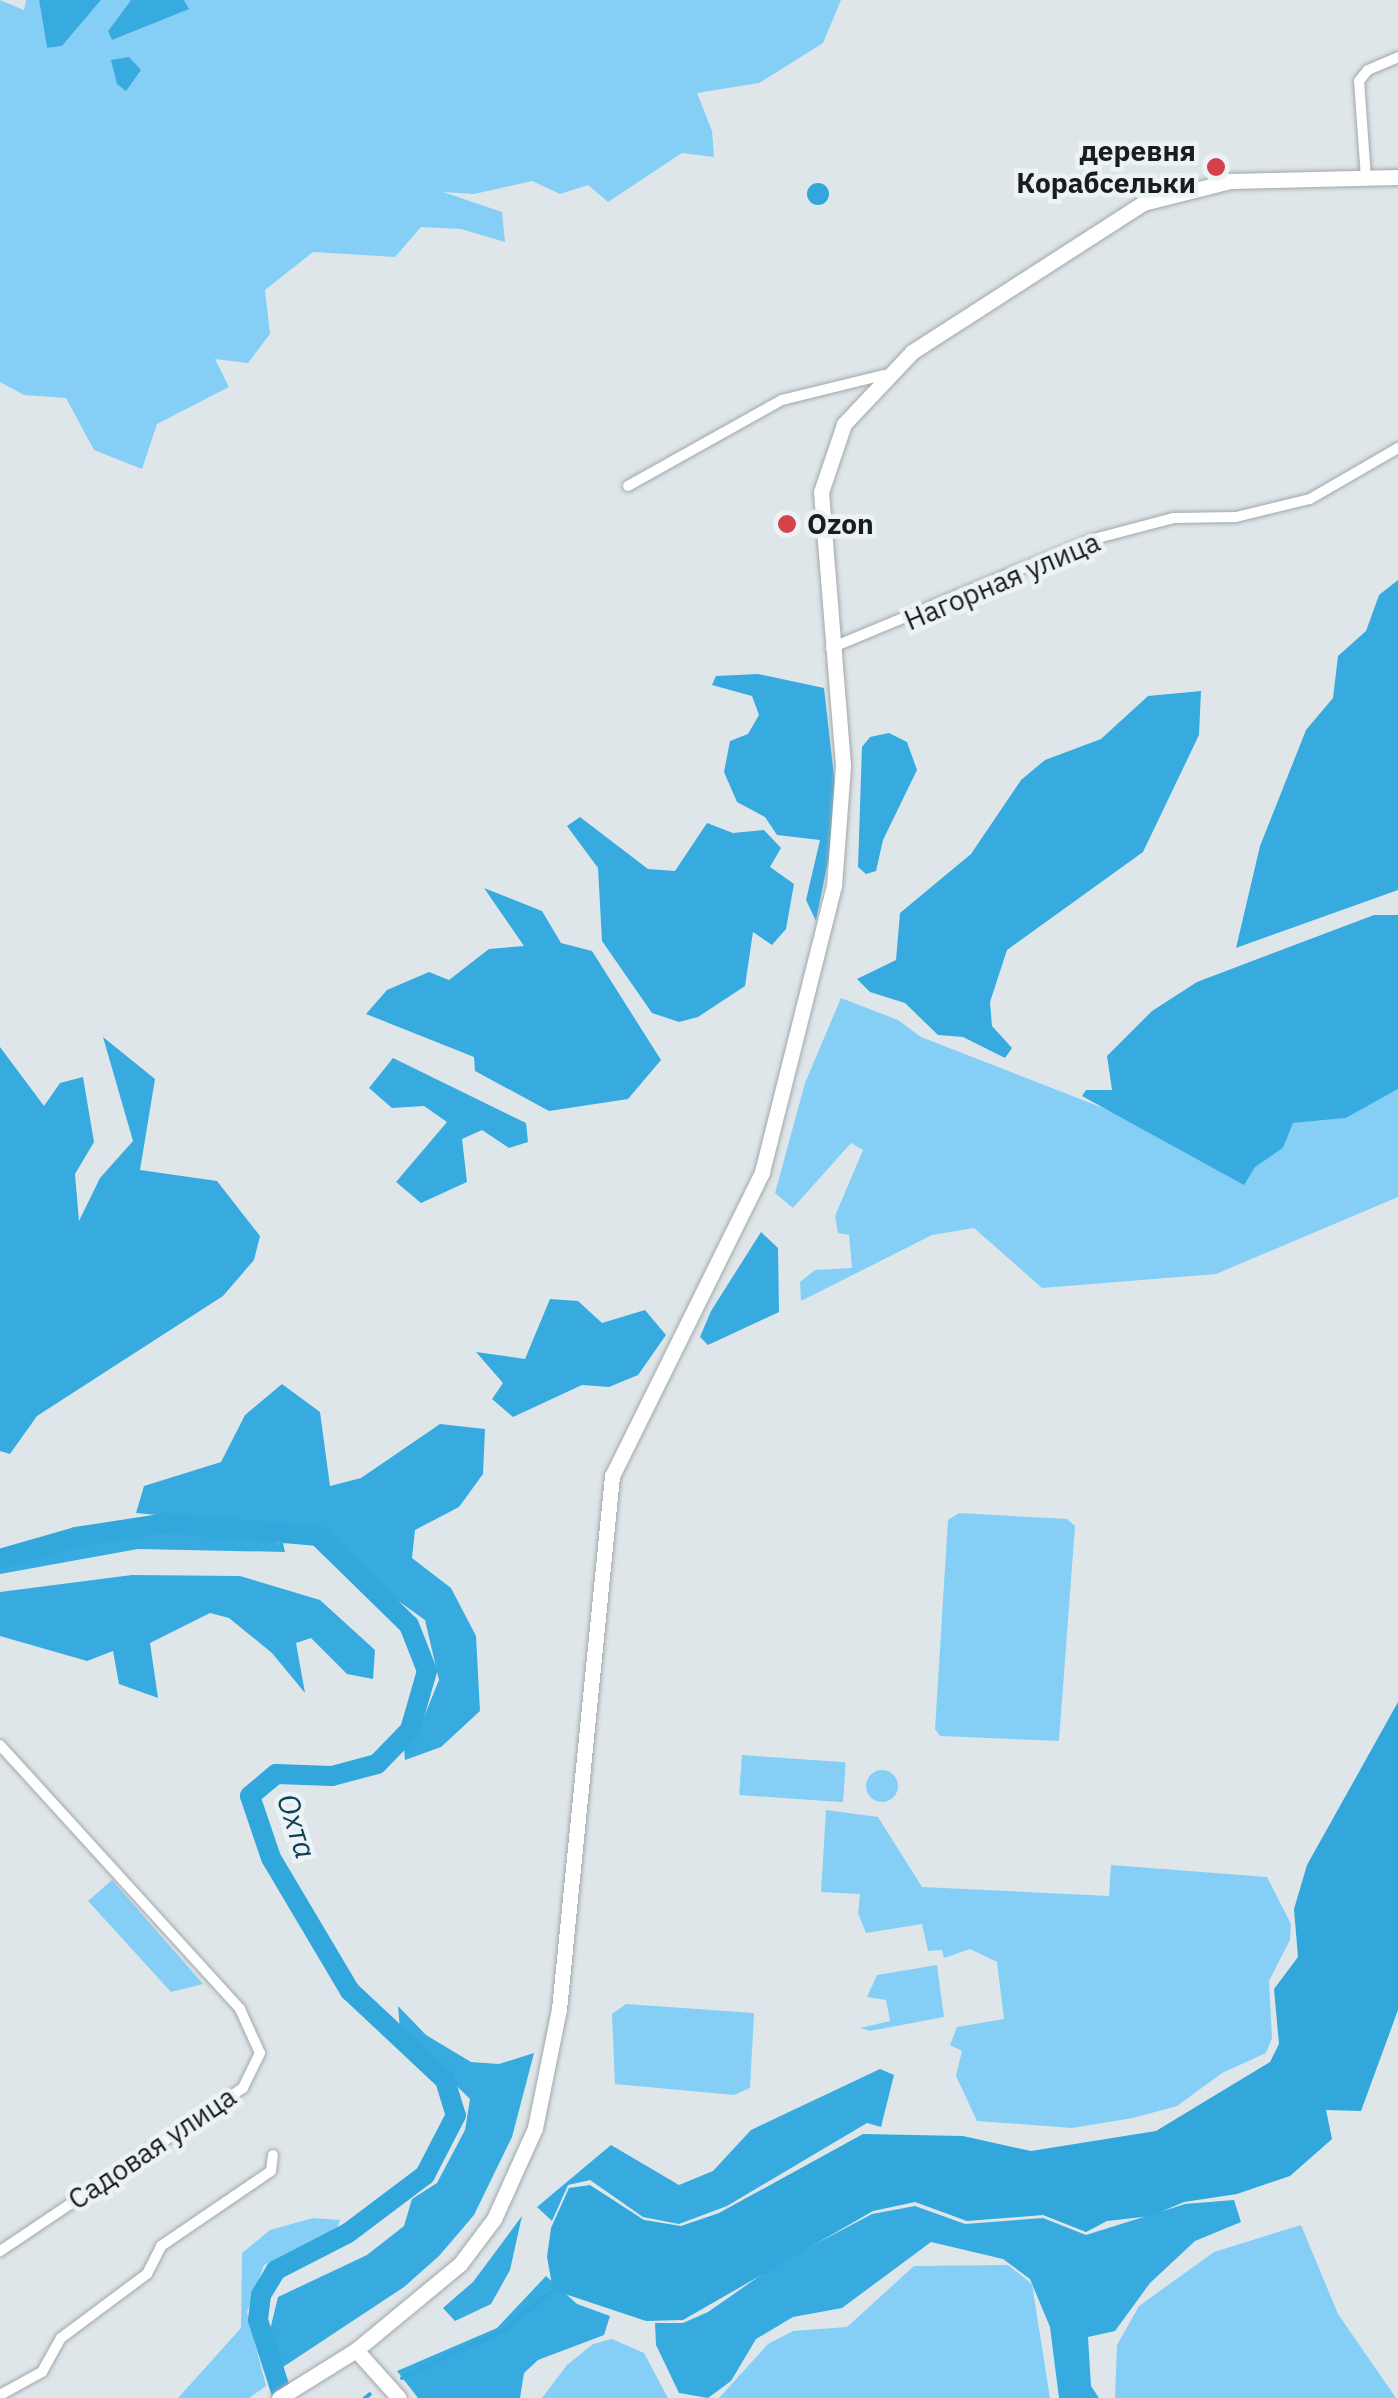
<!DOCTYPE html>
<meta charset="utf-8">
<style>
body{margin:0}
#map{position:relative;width:1398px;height:2398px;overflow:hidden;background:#dfe6ea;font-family:"IBM Plex Sans",sans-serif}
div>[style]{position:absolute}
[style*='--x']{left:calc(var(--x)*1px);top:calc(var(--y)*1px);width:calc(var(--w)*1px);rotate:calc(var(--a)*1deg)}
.green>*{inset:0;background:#85cff6;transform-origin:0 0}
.round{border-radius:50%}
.forest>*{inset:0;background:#37abe0}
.water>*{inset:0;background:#31a7dc}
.stream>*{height:4px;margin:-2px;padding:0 2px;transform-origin:2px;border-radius:2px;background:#31a7dc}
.river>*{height:20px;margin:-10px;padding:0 10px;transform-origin:10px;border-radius:10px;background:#31a7dc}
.roads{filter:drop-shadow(0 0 2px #a1a8ab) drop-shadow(0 0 2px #a1a8ab)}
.street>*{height:10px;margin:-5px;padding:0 5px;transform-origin:5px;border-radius:5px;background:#fff}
.secondary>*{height:15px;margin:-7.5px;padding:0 7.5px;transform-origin:7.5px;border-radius:7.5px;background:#fff}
.dots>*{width:28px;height:28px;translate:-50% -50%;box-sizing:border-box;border:5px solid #ecf3f7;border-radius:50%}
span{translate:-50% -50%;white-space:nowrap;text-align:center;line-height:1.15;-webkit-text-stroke:9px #ecf3f7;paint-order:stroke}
.poi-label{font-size:28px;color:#1a1c1d;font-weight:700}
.right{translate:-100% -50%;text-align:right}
.left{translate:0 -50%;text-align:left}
.street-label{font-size:28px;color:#1a1c1d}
.water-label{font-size:30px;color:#114056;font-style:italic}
</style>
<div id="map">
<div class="green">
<div style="clip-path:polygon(0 0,24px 10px,26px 0,39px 0,47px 48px,62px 46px,101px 0,131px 0,108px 31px,188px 8px,184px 0,841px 0,823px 43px,759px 83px,697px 93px,712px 131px,714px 157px,682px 153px,608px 202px,588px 185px,560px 194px,532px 181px,474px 194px,443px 192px,502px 212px,505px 242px,461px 229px,421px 227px,395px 257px,313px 252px,265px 290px,270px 334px,248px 363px,215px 359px,229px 387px,157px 424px,142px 469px,94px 450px,66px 398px,24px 395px,0 382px)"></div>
<div style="clip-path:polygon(841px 998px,898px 1020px,921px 1037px,1254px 1167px,1283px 1148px,1292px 1123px,1346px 1118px,1398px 1089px,1398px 1197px,1216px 1274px,1042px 1288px,974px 1228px,932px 1235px,801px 1301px,800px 1282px,815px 1270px,852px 1268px,849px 1235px,838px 1233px,835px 1216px,863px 1150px,851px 1143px,793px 1208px,775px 1193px,805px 1083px)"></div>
<div style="clip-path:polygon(959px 1513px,1067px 1519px,1075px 1526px,1059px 1741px,940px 1736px,935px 1729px,948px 1520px)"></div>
<div style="left:742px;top:1755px;width:104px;height:40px;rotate:4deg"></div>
<div class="round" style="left:866px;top:1770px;width:32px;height:32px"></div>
<div style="clip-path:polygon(826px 1810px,878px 1817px,922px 1887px,1109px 1896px,1111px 1865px,1267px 1877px,1291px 1924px,1290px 1940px,1269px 1981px,1272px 2038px,1266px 2053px,1222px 2073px,1177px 2106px,1133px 2118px,1072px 2128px,977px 2121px,956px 2076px,962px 2051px,950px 2045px,957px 2027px,1004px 2019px,997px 1962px,970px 1949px,944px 1958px,942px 1950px,928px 1951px,922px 1924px,866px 1933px,858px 1913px,860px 1894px,821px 1892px)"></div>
<div style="clip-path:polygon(112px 1880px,203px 1984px,171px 1992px,88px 1901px)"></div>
<div style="clip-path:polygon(937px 1965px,944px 2017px,870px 2031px,860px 2028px,890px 2021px,886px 2000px,867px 1997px,877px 1975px)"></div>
<div style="clip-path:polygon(626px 2004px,754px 2013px,750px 2088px,734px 2095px,615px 2084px,612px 2014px)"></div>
<div style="clip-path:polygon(313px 2218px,340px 2220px,335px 2233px,264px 2265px,247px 2312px,266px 2386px,249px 2398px,178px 2398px,241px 2328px,242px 2253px,270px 2230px)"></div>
<div style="clip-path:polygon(1301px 2225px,1338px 2314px,1396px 2398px,1115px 2398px,1117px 2345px,1139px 2306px,1214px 2252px)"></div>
<div style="clip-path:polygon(1008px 2265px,1032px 2284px,1050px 2398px,719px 2398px,768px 2344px,793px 2331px,847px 2327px,914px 2266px)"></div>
<div style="clip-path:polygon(612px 2339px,644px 2353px,668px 2398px,542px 2398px,567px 2365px,593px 2344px)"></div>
</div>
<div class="forest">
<div style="clip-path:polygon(39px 0,101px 0,62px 46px,47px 48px)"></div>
<div style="clip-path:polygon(131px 0,184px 0,189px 9px,112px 40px,108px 31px)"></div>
<div style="clip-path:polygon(129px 57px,141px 70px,126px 91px,117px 84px,111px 60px)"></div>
<div style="clip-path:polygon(1398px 580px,1398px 890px,1236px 948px,1260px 846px,1306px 730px,1333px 698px,1338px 656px,1366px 631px,1379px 595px)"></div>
<div style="clip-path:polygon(758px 674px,824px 688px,838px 811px,816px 921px,806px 900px,820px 840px,777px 835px,765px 817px,737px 802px,724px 772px,730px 741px,748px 734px,759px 715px,752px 696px,712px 685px,716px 676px)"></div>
<div style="clip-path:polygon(1201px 691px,1199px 735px,1143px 852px,1007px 950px,990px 1002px,992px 1026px,1012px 1048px,1005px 1058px,963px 1037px,938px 1035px,905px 1003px,870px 992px,857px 979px,896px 960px,900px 913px,971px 854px,1021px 780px,1045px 760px,1101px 739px,1148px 696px)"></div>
<div style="clip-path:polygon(889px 733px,907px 742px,917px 770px,883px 840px,876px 871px,866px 874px,858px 867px,862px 747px,870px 737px)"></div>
<div style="clip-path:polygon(580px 817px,648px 869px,675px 871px,707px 823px,733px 833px,764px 830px,781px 848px,770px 867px,794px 884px,786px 929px,772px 945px,753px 932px,745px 986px,698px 1017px,679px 1022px,652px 1013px,602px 941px,598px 868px,567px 826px)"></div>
<div style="clip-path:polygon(484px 888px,542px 911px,561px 943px,592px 951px,661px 1060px,628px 1099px,549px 1111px,475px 1071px,474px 1057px,366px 1014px,387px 990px,429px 972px,449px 980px,489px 949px,524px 946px)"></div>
<div style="clip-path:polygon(1374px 915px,1398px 915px,1398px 1089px,1346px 1118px,1293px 1123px,1283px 1148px,1255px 1167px,1244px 1185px,1082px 1096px,1086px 1090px,1112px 1090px,1107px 1056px,1152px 1011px,1197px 982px)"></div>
<div style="clip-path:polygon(103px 1037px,155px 1079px,140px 1170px,217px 1181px,260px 1236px,254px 1260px,223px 1296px,37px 1416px,10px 1454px,0 1451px,0 1047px,44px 1106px,60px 1083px,83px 1077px,94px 1142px,75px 1174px,79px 1221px,100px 1178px,133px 1141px)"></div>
<div style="clip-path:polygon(393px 1058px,526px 1123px,528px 1142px,509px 1148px,482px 1130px,462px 1139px,467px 1182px,421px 1203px,396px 1182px,447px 1122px,424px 1106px,392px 1108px,369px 1088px)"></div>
<div style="clip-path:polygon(761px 1232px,778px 1248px,779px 1312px,708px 1345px,700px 1337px,711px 1311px)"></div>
<div style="clip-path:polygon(550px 1299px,578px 1301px,602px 1323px,645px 1310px,666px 1335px,638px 1375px,609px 1387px,582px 1385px,513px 1417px,492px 1399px,503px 1383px,476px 1352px,525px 1359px)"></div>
<div style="clip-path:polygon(282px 1384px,320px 1412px,330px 1486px,361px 1478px,440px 1424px,485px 1429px,483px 1474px,459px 1507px,415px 1530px,412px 1558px,451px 1588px,476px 1636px,480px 1711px,441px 1747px,405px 1760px,404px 1748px,417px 1734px,439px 1680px,425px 1620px,376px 1585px,325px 1531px,136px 1513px,144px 1486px,221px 1462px,245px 1415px)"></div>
<div style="clip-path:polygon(167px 1530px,283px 1543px,285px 1552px,138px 1549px,0 1574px,0 1567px,62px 1549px)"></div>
<div style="clip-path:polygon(132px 1575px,240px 1576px,320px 1600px,375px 1650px,373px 1679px,347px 1674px,311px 1638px,296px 1643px,305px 1693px,272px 1653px,229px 1618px,210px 1613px,150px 1643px,158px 1698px,119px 1684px,113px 1651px,87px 1661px,0 1636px,0 1592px)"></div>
<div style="clip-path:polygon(398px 2006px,426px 2035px,471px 2062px,499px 2064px,534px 2053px,512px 2137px,474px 2215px,439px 2256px,404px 2287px,280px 2369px,270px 2330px,278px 2297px,367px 2255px,404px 2226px,412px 2199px,437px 2183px,465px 2130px,470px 2099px,400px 2030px)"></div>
<div style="clip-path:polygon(880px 2069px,894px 2075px,881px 2127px,867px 2123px,727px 2206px,679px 2224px,643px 2217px,590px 2180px,568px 2185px,552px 2221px,537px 2207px,611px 2145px,679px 2185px,713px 2171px,751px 2130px)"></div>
<div style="clip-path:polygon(1234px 2200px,1241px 2222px,1195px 2241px,1150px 2283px,1115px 2331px,1088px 2337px,1091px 2386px,1099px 2398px,1059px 2398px,1050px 2327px,1030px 2279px,1003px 2259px,931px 2242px,842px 2308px,793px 2317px,756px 2339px,731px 2381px,708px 2398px,679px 2393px,656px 2345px,655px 2323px,683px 2323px,708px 2312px,774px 2266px,872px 2214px,915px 2206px,965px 2224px,1043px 2218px,1086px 2235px,1185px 2204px)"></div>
<div style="clip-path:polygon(522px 2216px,510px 2270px,491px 2304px,455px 2321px,443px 2308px,473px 2282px)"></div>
<div style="clip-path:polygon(546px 2276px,577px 2304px,610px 2316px,604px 2335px,538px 2360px,524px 2373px,520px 2398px,418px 2398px,397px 2371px,497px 2328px)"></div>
</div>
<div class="water">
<div class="round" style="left:807px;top:183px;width:22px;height:22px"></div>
<div style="clip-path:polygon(1398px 1702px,1398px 2010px,1361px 2111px,1326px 2110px,1332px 2139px,1290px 2176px,1237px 2194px,1184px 2202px,1151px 2216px,1107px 2221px,1086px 2232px,1043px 2215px,967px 2221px,915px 2202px,873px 2211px,683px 2320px,646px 2321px,553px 2290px,547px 2257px,551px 2228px,569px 2188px,590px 2185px,644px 2220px,681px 2226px,719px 2213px,863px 2134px,963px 2136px,1031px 2151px,1156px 2131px,1270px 2062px,1279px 2044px,1274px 1989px,1298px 1957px,1294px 1909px,1307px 1865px)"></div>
</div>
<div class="stream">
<div style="--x:402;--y:2378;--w:113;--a:-25.2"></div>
<div style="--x:504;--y:2330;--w:63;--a:-39.2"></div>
<div style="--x:365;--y:2398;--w:6;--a:-39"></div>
</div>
<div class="river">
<div style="--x:0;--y:1559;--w:79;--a:-16.1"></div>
<div style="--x:76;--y:1537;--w:91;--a:-8.8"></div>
<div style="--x:166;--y:1523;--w:153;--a:4.9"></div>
<div style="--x:318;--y:1536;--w:127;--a:44.4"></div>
<div style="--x:409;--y:1625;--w:49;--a:68.6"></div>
<div style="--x:427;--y:1671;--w:61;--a:106.1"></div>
<div style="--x:410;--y:1730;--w:47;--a:134.1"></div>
<div style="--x:377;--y:1764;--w:47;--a:165.1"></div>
<div style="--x:332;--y:1776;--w:56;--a:-178"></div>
<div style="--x:276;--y:1774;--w:34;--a:140"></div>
<div style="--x:250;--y:1796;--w:65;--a:71.3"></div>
<div style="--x:271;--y:1858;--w:155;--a:59.3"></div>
<div style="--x:350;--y:1991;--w:130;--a:43.1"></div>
<div style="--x:445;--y:2080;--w:37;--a:73"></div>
<div style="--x:456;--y:2115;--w:68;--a:117.3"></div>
<div style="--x:425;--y:2175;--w:96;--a:143"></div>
<div style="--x:348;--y:2233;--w:81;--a:152.8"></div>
<div style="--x:276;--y:2270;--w:29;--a:121"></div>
<div style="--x:261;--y:2295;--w:25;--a:97"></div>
<div style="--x:258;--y:2320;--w:82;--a:72.2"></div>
</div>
<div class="roads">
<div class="street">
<div style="--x:1366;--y:178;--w:97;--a:-94.1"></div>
<div style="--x:1359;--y:81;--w:14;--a:-51"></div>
<div style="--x:1368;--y:70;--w:33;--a:-23"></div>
<div style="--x:628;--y:486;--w:176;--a:-29.2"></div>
<div style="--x:782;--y:400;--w:105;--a:-13.8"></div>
<div style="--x:831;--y:648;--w:281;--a:-22.6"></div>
<div style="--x:1090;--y:540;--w:87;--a:-14.7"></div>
<div style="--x:1174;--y:518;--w:62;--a:-0.9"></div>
<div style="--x:1236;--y:517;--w:76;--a:-13.7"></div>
<div style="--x:1310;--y:499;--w:102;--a:-30.1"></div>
<div style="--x:0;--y:1745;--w:357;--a:47.7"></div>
<div style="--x:240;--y:2009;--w:48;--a:65.6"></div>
<div style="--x:260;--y:2053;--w:39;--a:116"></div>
<div style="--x:243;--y:2088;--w:293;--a:146.1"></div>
<div style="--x:0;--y:2395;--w:48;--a:-28.7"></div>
<div style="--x:42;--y:2372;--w:39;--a:-61"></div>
<div style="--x:61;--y:2338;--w:107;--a:-36.7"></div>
<div style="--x:147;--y:2274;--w:31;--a:-63"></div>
<div style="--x:161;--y:2246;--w:133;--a:-34.3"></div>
<div style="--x:271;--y:2171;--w:16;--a:-83"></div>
</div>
<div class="secondary">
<div style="--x:356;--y:2350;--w:64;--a:48.1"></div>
<div style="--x:279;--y:2398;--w:91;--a:-31.9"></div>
<div style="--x:356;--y:2350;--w:135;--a:-39.6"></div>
<div style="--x:460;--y:2264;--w:56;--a:-52.9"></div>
<div style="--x:494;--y:2219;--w:100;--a:-65.7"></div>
<div style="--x:535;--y:2128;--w:121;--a:-78.6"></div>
<div style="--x:559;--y:2009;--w:536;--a:-84.32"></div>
<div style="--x:612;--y:1476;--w:339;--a:-63.7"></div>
<div style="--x:762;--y:1172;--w:295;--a:-75.9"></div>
<div style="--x:834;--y:886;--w:121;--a:-85.7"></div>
<div style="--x:843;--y:765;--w:274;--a:-94.6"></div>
<div style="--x:821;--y:492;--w:72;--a:-71.3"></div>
<div style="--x:844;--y:424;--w:99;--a:-46.6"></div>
<div style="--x:912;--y:352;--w:275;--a:-32.8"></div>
<div style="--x:1143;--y:203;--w:90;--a:-14.2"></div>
<div style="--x:1230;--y:181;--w:168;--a:-1.4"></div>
</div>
</div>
<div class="dots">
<div style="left:1216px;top:167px;background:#d34348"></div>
<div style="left:787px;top:524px;background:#d34348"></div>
</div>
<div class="poi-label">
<span class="right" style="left:1196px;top:167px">деревня<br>Корабсельки</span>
<span class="left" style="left:807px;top:524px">Ozon</span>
</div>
<div class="street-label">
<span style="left:1002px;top:581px;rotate:-23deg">Нагорная улица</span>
<span style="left:152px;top:2148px;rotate:-34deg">Садовая улица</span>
</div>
<div class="water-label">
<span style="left:297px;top:1826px;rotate:72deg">Охта</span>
</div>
</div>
